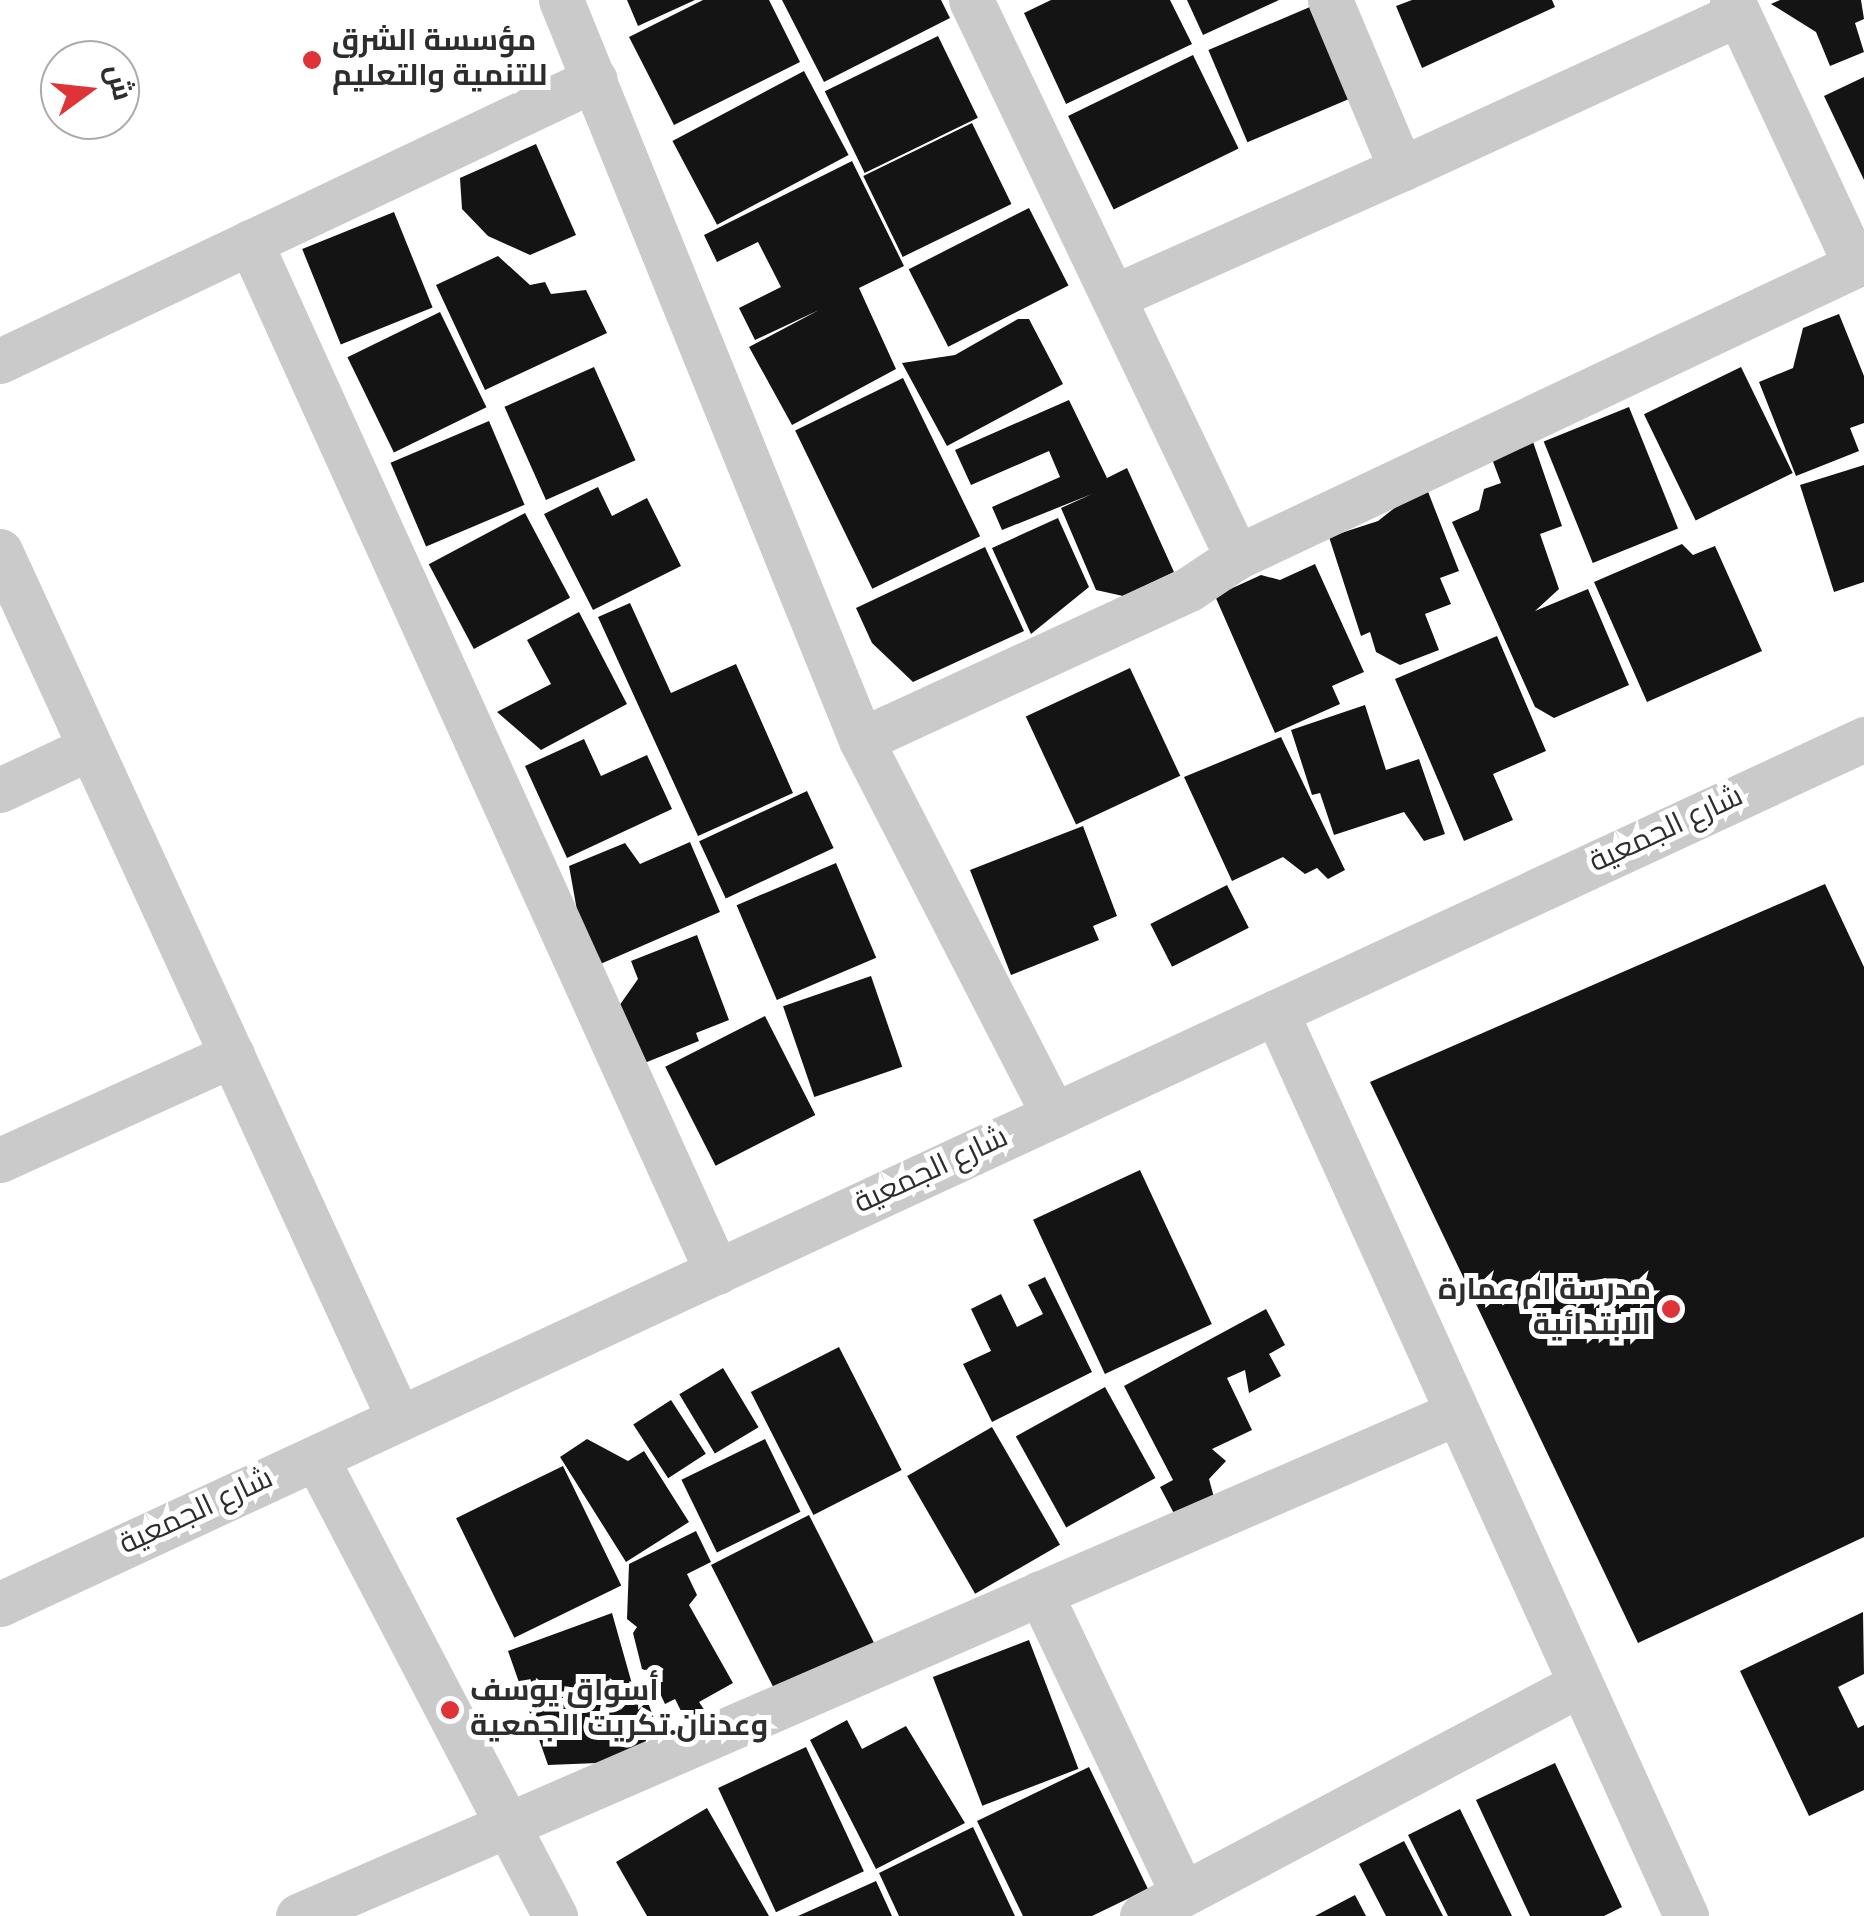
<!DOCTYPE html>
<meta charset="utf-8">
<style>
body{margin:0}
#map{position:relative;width:1864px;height:1916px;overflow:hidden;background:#fff;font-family:Overpass,Cairo,sans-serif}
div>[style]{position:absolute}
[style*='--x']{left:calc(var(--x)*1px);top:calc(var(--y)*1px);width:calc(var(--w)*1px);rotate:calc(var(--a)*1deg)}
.building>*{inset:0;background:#141414;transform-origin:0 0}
.street>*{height:45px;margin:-22.5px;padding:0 22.5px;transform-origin:22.5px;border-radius:22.5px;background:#cacaca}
.dots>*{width:28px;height:28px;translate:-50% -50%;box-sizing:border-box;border:5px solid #fff;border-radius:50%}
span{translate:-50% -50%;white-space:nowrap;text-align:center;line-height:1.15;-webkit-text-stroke:10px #fff;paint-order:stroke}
.poi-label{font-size:30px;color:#2d2d2d;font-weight:700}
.left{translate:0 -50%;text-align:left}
.right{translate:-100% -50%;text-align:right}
.street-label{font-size:30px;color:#2d2d2d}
.north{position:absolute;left:40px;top:40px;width:100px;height:100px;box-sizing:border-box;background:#fff;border:2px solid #ababab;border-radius:50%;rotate:75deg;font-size:28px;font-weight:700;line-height:40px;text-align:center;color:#2d2d2d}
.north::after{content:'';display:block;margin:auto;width:35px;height:45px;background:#df3338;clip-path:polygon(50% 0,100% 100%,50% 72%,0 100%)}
</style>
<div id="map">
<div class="building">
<div style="clip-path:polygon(627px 0,695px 0,638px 26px)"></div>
<div style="clip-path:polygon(703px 0,769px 0,800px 62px,674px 125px,629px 37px)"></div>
<div style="clip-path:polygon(782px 0,941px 0,950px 18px,824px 82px)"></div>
<div style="clip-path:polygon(1051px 0,1170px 0,1192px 44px,1066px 104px,1024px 13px)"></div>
<div style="clip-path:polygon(1187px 0,1279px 0,1203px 35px)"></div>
<div style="clip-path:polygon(1412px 0,1552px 0,1555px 7px,1422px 68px,1396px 6px)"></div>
<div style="clip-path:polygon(1780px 0,1861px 0,1864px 19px,1855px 23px,1864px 52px,1830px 66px,1816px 32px,1771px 4px)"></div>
<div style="left:1317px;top:4px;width:100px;height:118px;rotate:67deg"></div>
<div style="left:938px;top:36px;width:91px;height:126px;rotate:64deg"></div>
<div style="left:1193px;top:55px;width:104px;height:139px;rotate:64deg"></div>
<div style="left:804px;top:71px;width:95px;height:149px;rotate:62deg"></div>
<div style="clip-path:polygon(1864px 77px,1864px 180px,1824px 96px)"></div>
<div style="left:972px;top:123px;width:90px;height:121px;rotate:64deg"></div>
<div style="clip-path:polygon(536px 144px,576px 235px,530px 255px,488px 236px,462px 209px,460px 178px)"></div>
<div style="clip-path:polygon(852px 161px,904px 266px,859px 288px,896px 369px,792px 425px,749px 347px,819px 310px,755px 340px,739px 308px,781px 287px,758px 242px,717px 262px,704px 235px)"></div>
<div style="left:1029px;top:208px;width:87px;height:135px;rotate:63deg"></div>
<div style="left:394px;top:212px;width:103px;height:99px;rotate:68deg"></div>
<div style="clip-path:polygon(498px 256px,530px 285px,545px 282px,551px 294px,586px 290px,607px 333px,485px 390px,436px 285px)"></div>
<div style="left:440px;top:312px;width:106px;height:103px;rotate:64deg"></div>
<div style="clip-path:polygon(1839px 314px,1864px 376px,1864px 423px,1850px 428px,1859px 451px,1796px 476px,1759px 382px,1793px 368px,1803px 328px)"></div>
<div style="clip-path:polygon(1018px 319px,1029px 319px,1063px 384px,947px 446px,902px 363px,955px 355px)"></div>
<div style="left:594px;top:367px;width:102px;height:98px;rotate:66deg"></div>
<div style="left:1741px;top:367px;width:118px;height:108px;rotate:64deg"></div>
<div style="left:903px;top:378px;width:176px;height:120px;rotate:64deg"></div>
<div style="clip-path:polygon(1069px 400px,1107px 478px,1127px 468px,1174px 572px,1123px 596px,1096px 590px,1061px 508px,1092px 494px,1002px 530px,992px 507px,1060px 477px,1049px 451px,971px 485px,955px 450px)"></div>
<div style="left:1629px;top:407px;width:131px;height:92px;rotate:68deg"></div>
<div style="left:489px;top:421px;width:91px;height:107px;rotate:67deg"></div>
<div style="clip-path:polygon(1531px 436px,1562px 526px,1540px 534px,1559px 589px,1535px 611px,1588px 589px,1629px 685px,1554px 718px,1535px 707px,1452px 522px,1479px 510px,1484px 489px,1501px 483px,1489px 451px)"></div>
<div style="clip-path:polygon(1864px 465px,1864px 582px,1834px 592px,1800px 485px)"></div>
<div style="clip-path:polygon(1425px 484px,1459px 571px,1440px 578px,1451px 604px,1425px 614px,1439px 650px,1400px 665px,1376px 652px,1370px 632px,1361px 636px,1329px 537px,1378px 521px)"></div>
<div style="clip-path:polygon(598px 487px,612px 516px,647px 498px,681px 566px,593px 610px,544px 514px)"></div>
<div style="left:525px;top:513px;width:96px;height:109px;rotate:62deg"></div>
<div style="clip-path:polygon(1058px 518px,1089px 587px,1031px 634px,992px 548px)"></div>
<div style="clip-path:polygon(1682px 544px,1693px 555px,1715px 546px,1762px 651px,1647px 702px,1594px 582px)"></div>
<div style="clip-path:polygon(985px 547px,1024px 631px,913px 682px,872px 643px,856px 608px)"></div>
<div style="clip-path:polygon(1315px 564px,1364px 672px,1332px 686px,1340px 704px,1275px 733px,1215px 596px,1261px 575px,1280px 580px)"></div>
<div style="clip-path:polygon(630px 603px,671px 693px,736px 664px,793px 793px,698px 836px,598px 617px)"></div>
<div style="clip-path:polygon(579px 612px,627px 704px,541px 750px,497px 712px,551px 684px,527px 640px)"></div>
<div style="clip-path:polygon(1497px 636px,1546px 751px,1493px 774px,1513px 820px,1464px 841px,1395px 679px)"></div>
<div style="left:1130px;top:668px;width:119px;height:115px;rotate:65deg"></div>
<div style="clip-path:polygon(1365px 705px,1386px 770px,1419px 759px,1445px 834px,1424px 841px,1404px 812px,1334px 835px,1320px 793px,1312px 795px,1291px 730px)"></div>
<div style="clip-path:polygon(1281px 737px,1345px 870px,1328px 879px,1317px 868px,1305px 874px,1283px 857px,1232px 881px,1184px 777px)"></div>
<div style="clip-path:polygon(584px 739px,601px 776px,647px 755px,672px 809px,567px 858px,525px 766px)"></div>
<div style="left:807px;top:791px;width:63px;height:119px;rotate:65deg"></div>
<div style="clip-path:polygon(1083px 826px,1117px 916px,1093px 926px,1099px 940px,1011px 975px,970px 870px)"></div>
<div style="clip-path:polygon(690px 842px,720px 912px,598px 965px,578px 916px,569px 866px,625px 843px,640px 864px)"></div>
<div style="left:836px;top:863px;width:103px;height:108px;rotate:67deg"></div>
<div style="clip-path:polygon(1825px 884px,1864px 967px,1864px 1537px,1638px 1643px,1370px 1082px)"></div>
<div style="left:1227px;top:885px;width:48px;height:86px;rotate:63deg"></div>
<div style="clip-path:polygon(697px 935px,729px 1020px,696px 1033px,699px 1041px,642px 1064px,619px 1006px,638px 979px,631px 961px)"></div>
<div style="left:871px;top:976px;width:96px;height:93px;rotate:71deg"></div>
<div style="left:765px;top:1016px;width:111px;height:112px;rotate:63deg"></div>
<div style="left:1140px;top:1170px;width:170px;height:118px;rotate:65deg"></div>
<div style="clip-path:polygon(1045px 1277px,1092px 1372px,992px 1422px,963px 1364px,991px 1351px,971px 1309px,1001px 1294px,1017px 1327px,1043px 1314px,1028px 1285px)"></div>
<div style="clip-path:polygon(1266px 1309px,1285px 1345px,1269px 1354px,1281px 1376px,1249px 1393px,1245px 1370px,1227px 1378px,1252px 1430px,1212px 1449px,1226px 1461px,1209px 1479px,1215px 1501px,1178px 1521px,1160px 1487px,1173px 1480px,1124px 1386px)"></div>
<div style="left:839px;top:1347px;width:138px;height:99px;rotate:63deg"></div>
<div style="left:723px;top:1368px;width:69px;height:51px;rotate:59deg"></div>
<div style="left:1105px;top:1387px;width:104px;height:102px;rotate:61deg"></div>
<div style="left:671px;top:1400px;width:64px;height:45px;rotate:57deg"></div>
<div style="left:992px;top:1427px;width:136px;height:98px;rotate:60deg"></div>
<div style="clip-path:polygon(587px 1439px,628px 1461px,644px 1451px,689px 1522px,626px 1562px,560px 1457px)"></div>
<div style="left:765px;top:1439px;width:81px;height:93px;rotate:64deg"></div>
<div style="left:563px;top:1466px;width:133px;height:119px;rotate:64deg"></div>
<div style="left:809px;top:1515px;width:150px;height:110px;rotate:63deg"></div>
<div style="clip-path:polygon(696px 1531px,711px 1562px,687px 1574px,697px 1595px,689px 1605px,733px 1683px,699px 1702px,707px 1714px,671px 1733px,684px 1717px,675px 1699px,665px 1704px,650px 1672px,642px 1669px,633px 1633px,637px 1627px,627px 1619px,629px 1564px)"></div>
<div style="clip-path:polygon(1863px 1612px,1864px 1674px,1838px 1687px,1858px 1728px,1864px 1725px,1864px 1790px,1809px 1816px,1740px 1671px)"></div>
<div style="clip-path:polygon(612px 1613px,632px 1684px,640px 1681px,660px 1735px,648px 1761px,548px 1765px,508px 1651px)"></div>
<div style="left:1029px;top:1640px;width:138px;height:103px;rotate:69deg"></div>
<div style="clip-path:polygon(847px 1720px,862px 1749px,906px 1726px,965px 1823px,876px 1869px,810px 1740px)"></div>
<div style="left:806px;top:1747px;width:137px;height:97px;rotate:65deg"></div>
<div style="clip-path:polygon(1555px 1763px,1622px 1907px,1604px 1916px,1530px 1916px,1476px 1800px)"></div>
<div style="clip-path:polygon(1089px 1767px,1148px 1889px,1092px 1916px,1023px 1916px,977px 1821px)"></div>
<div style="clip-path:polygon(707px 1808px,769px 1916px,647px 1916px,616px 1862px)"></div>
<div style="clip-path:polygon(1460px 1809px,1512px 1916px,1448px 1916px,1408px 1835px)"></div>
<div style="clip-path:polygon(973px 1827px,1015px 1916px,899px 1916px,879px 1873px)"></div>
<div style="clip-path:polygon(1404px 1841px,1443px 1916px,1386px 1916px,1359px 1864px)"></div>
<div style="clip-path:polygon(876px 1881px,892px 1916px,798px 1916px)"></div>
<div style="clip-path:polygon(1355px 1895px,1366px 1916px,1315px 1916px)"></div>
</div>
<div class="street">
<div style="--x:561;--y:0;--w:798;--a:67.93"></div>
<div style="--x:861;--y:740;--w:422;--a:62.8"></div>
<div style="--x:1330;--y:0;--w:183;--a:67.2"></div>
<div style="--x:1401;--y:169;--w:371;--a:-24.7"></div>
<div style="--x:1732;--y:0;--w:291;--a:65"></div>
<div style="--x:250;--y:242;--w:1131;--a:65.61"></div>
<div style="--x:1113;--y:297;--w:315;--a:-24"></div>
<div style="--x:0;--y:361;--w:658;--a:-25.36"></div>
<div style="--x:0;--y:551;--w:955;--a:65.31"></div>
<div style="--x:1237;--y:557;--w:693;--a:-25.27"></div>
<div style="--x:861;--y:740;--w:361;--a:-24.7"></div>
<div style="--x:1189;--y:589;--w:58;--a:-33.7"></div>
<div style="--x:1237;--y:557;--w:617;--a:-115.53"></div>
<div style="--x:0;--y:790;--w:98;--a:-25.3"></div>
<div style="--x:1276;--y:1012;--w:993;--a:65.6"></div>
<div style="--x:0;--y:1160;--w:255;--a:-24.4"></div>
<div style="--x:316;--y:1458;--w:517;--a:62.44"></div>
<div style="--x:1040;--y:1593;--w:333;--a:64.6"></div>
<div style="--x:0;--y:1604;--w:2055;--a:-24.89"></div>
<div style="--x:298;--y:1916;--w:1263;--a:-23.48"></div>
<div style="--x:1142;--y:1916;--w:493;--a:-27.9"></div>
</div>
<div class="dots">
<div style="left:312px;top:60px;background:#df3338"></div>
<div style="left:1671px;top:1309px;background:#df3338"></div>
<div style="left:450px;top:1710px;background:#df3338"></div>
</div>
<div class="poi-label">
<span class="left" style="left:332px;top:60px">مؤسسة الشرق<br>للتنمية والتعليم</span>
<span class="right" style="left:1651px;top:1309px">مدرسة ام عمارة<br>الابتدائية</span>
<span class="left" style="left:470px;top:1710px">أسواق يوسف<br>وعدنان.تكريت الجمعية</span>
</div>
<div class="street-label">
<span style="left:1667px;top:831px;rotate:-25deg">شارع الجمعية</span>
<span style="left:932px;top:1172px;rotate:-25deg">شارع الجمعية</span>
<span style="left:197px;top:1513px;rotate:-25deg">شارع الجمعية</span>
</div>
<div class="north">ش</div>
</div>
